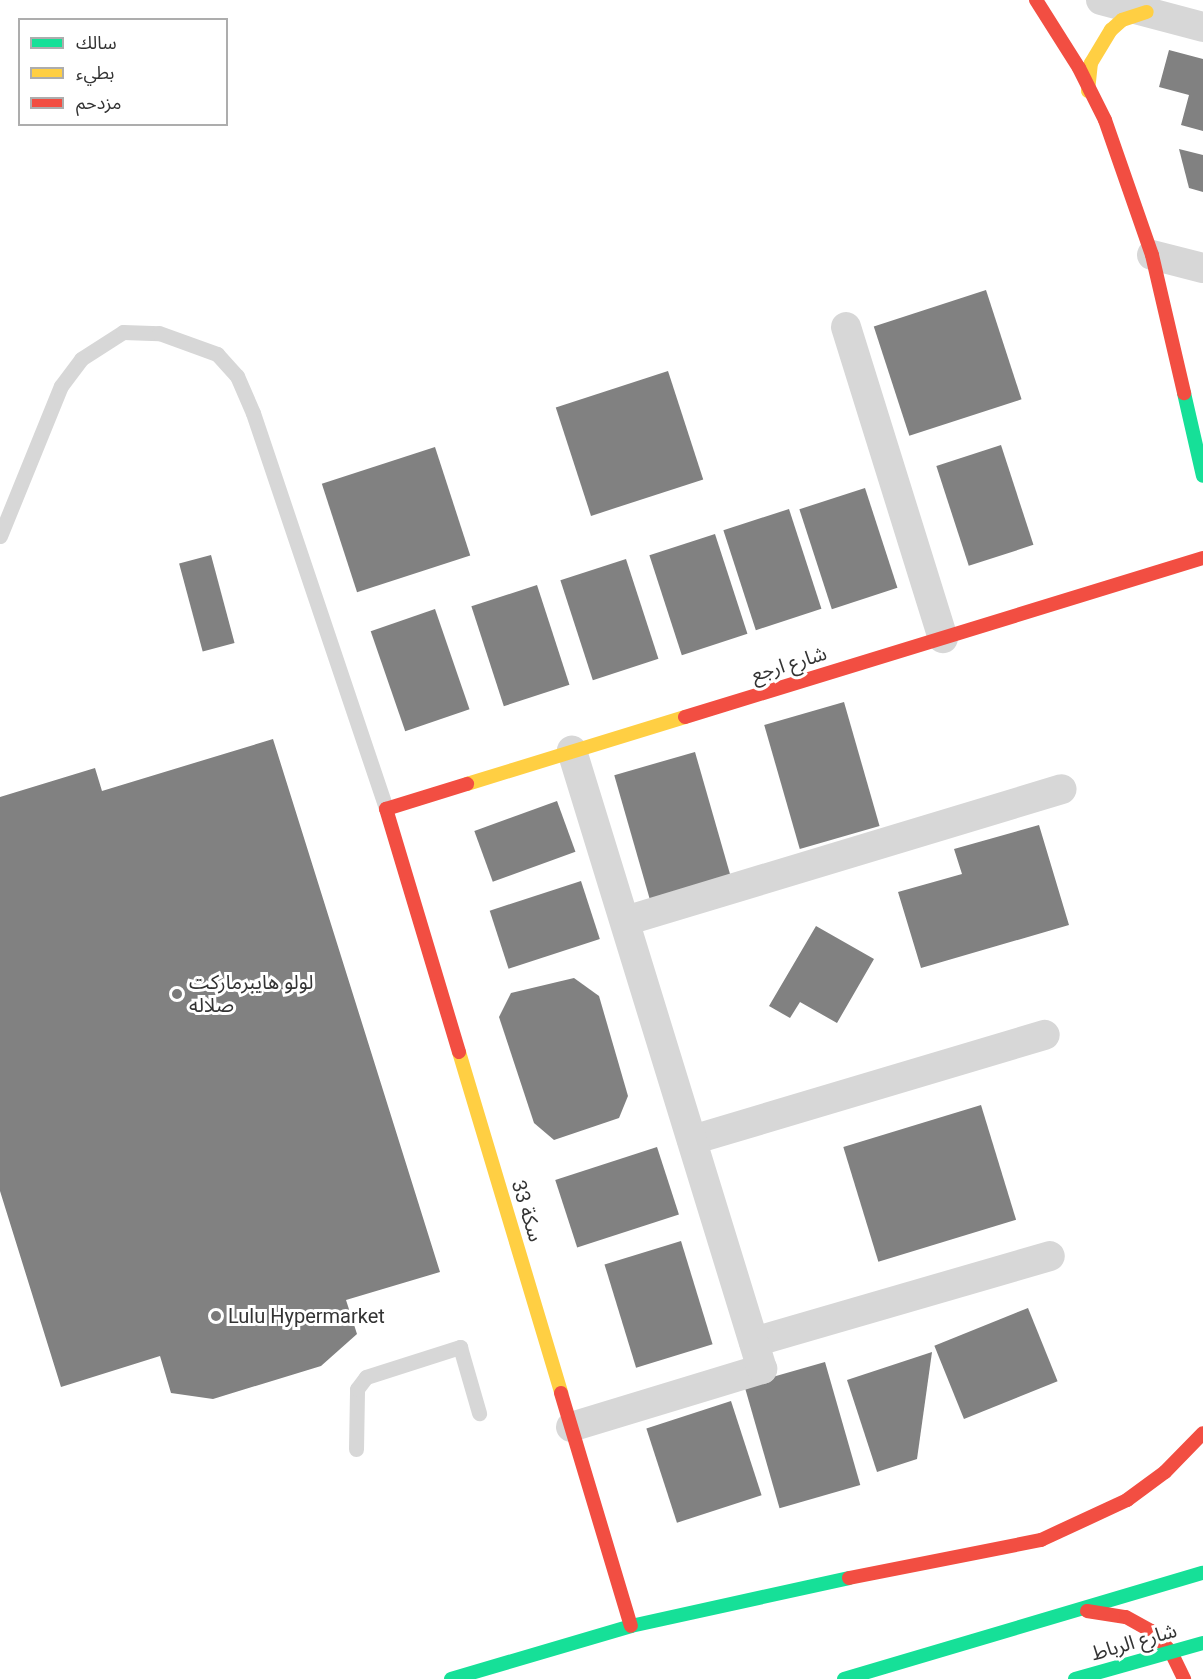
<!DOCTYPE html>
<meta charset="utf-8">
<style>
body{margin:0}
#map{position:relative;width:1203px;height:1679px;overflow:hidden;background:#fff;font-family:Roboto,"Noto Sans Arabic",sans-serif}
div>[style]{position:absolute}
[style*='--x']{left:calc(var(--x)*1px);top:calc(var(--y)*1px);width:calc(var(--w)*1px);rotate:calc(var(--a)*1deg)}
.building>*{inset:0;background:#818181;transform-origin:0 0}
.lane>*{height:15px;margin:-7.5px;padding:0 7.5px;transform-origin:7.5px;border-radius:7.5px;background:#d7d7d7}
.street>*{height:30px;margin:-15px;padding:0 15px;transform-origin:15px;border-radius:15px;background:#d7d7d7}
.fast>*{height:14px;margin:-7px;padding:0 7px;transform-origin:7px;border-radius:7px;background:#16e098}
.slow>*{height:14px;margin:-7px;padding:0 7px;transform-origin:7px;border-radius:7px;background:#ffcf43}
.jam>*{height:14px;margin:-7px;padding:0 7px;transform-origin:7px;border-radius:7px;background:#f24e42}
.fast-bridge>*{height:14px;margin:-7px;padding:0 7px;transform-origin:7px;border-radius:7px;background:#16e098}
.dots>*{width:16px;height:16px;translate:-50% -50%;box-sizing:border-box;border:3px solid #fff;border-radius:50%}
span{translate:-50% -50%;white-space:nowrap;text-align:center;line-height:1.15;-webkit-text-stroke:6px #fff;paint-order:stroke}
.street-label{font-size:20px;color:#333}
.poi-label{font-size:20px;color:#333}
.left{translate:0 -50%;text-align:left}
.legend{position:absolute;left:18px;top:18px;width:210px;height:108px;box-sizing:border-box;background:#fff;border:2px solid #adadad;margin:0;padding:8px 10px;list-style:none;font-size:18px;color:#333}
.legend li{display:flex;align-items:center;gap:12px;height:30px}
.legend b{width:30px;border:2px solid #adadad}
</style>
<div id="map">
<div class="building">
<div style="clip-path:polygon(1169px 50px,1203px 59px,1203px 131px,1181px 125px,1189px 95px,1159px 87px)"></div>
<div style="clip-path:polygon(1179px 149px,1203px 155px,1203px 192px,1189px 188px)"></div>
<div style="left:986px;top:290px;width:115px;height:118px;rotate:72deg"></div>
<div style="left:668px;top:371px;width:114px;height:118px;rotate:72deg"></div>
<div style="left:1001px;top:445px;width:105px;height:68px;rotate:72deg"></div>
<div style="left:435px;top:447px;width:114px;height:119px;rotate:72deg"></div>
<div style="left:865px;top:488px;width:105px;height:69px;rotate:72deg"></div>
<div style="left:789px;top:509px;width:105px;height:69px;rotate:72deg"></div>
<div style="left:715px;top:534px;width:105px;height:69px;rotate:72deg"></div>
<div style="left:211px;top:555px;width:91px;height:33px;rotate:75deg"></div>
<div style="left:626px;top:559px;width:105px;height:69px;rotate:72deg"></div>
<div style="left:537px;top:585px;width:105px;height:69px;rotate:72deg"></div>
<div style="left:435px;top:609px;width:106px;height:68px;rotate:71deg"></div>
<div style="left:844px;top:702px;width:129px;height:83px;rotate:74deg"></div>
<div style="clip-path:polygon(273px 739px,440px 1272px,346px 1300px,357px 1334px,321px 1366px,213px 1399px,171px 1393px,160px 1356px,61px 1387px,0 1191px,0 797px,95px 768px,102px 791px)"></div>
<div style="left:695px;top:752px;width:129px;height:84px;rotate:74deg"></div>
<div style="left:557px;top:801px;width:54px;height:88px;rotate:70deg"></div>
<div style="clip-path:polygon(1039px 825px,1069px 925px,921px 968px,898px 892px,962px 874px,954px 849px)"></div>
<div style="left:581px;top:881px;width:61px;height:96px;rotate:72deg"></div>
<div style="clip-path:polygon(816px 926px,874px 959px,837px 1023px,800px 1002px,790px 1018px,769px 1006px)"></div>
<div style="clip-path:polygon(574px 978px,599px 996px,628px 1096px,619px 1118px,554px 1140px,534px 1123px,499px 1017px,511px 993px)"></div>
<div style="left:981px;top:1105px;width:120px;height:144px;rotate:73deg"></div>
<div style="left:657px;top:1147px;width:71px;height:107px;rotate:72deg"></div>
<div style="left:681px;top:1241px;width:108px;height:80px;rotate:73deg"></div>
<div style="left:1028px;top:1308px;width:79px;height:101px;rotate:68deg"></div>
<div style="clip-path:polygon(932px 1352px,917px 1459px,877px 1472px,847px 1380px)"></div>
<div style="left:825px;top:1362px;width:128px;height:84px;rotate:74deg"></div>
<div style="left:731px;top:1401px;width:99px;height:89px;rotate:72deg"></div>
</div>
<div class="lane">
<div style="--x:0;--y:536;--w:162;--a:-67.9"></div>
<div style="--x:61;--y:386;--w:34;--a:-53"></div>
<div style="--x:81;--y:359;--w:50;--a:-32.7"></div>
<div style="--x:123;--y:332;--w:36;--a:2"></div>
<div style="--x:159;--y:333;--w:62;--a:19.9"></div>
<div style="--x:217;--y:354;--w:30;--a:48"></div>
<div style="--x:237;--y:376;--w:40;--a:66.6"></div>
<div style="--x:253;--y:413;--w:418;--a:71.4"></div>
<div style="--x:356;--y:1449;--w:60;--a:-89"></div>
<div style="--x:357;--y:1389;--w:15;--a:-53"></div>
<div style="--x:366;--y:1377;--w:99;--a:-17.7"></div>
<div style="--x:460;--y:1347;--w:69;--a:73.9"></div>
</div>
<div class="street">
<div style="--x:1101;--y:0;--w:106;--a:14.8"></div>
<div style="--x:1152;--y:255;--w:53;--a:14.3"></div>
<div style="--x:846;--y:327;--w:326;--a:72.7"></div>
<div style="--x:625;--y:921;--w:456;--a:-16.8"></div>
<div style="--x:692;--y:1140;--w:368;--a:-16.6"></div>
<div style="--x:754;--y:1342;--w:308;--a:-16.2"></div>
<div style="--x:571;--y:1427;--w:200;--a:-16.9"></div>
<div style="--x:762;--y:1369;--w:647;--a:-107.09"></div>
</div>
<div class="fast">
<div style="--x:1184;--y:393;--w:85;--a:77.1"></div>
<div style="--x:451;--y:1679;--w:188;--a:-16.4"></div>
<div style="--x:631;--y:1626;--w:223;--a:-12.4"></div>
<div style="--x:844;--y:1679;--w:374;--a:-16.5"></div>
</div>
<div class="slow">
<div style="--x:1088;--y:91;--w:28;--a:-84"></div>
<div style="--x:1091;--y:63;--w:39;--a:-59"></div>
<div style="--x:1111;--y:30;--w:15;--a:-42"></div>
<div style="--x:1122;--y:20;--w:26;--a:-18"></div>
<div style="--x:467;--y:784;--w:228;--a:-17.1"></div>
<div style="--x:459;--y:1052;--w:356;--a:73.3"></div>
</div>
<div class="jam">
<div style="--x:1036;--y:0;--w:80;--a:57.7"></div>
<div style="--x:1079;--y:68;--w:58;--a:63.4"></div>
<div style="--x:1105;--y:120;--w:143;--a:70.8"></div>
<div style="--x:1152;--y:255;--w:142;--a:76.9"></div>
<div style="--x:685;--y:717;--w:542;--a:-17.06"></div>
<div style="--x:459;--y:1052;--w:254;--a:-106.7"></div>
<div style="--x:386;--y:809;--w:85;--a:-17.2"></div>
<div style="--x:561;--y:1393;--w:243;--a:73.3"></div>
<div style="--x:849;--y:1578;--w:196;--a:-11.2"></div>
<div style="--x:1041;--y:1540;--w:95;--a:-24.9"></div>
<div style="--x:1127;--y:1500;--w:47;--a:-36.4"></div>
<div style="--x:1165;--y:1472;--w:54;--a:-45.7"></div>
<div style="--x:1087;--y:1611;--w:39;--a:9"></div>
<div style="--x:1126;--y:1617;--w:29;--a:29"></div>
<div style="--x:1151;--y:1631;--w:29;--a:46"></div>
<div style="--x:1171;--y:1652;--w:30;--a:64"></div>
</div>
<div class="fast-bridge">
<div style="--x:1075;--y:1679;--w:133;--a:-15.7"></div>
</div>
<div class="dots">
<div style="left:177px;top:994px;background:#7a7a7a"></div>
<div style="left:216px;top:1316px;background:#7a7a7a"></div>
</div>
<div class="street-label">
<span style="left:789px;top:664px;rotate:-17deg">شارع ارجع</span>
<span style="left:527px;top:1211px;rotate:73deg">سكة 33</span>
<span style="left:1134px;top:1642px;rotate:-16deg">شارع الرباط</span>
</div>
<div class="poi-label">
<span class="left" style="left:189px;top:994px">لولو هايبرماركت<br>صلاله</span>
<span class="left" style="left:228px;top:1316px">Lulu Hypermarket</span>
</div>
<ul class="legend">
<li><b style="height:8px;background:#16e098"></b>سالك</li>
<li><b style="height:8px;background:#ffcf43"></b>بطيء</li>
<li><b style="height:8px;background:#f24e42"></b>مزدحم</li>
</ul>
</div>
